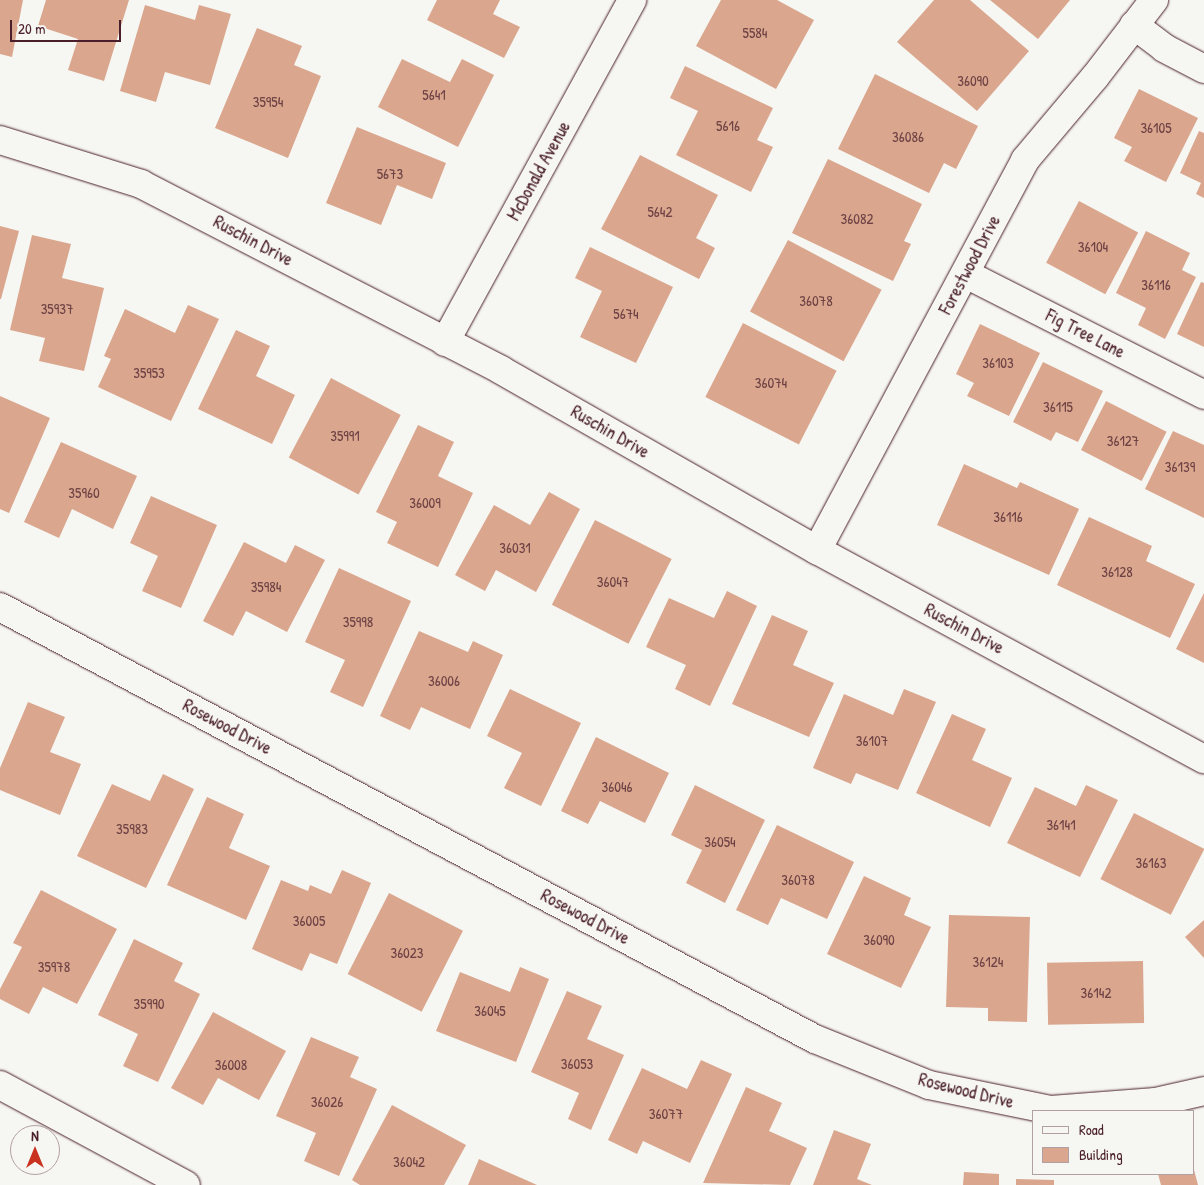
<!DOCTYPE html>
<style>
body{margin:0}
#map{position:relative;width:1204px;height:1185px;overflow:hidden;background:#f6f6f2;font-family:"Patrick Hand",sans-serif}
div>[style]{position:absolute}
[style*='--x']{left:calc(var(--x)*1px);top:calc(var(--y)*1px);width:calc(var(--w)*1px);rotate:calc(var(--a)*1deg)}
.building>*{inset:0;background:#daa78e;transform-origin:0 0}
.roads{filter:drop-shadow(0 0 1px #4a1f2b) drop-shadow(0 0 1px #4a1f2b)}
.minor>*{height:28px;margin:-14px;padding:0 14px;transform-origin:14px;border-radius:14px;background:#f6f6f2}
span{translate:-50% -50%;white-space:nowrap;text-align:center;line-height:1.15;-webkit-text-stroke:4px #f6f6f2;paint-order:stroke}
.number-label{font-size:15px;color:#6e4144}
.number-label span{-webkit-text-stroke-width:0}
.street-label{font-size:18px;color:#4a1f2b}
.legend{position:absolute;left:1032px;top:1110px;width:162px;height:65px;box-sizing:border-box;background:#f6f6f2;border:1px solid #b1a0a2;margin:0;padding:6px 9px;list-style:none;font-size:15px;color:#4a1f2b}
.legend li{display:flex;align-items:center;gap:10px;height:25px}
.legend b{width:25px;border:1px solid #b1a0a2}
.north{position:absolute;left:10px;top:1125px;width:50px;height:50px;box-sizing:border-box;background:#f6f6f2;border:1px solid #b1a0a2;border-radius:50%;rotate:0deg;font-size:14px;font-weight:700;line-height:20px;text-align:center;color:#4a1f2b}
.north::after{content:'';display:block;margin:auto;width:18px;height:22px;background:#c8321e;clip-path:polygon(50% 0,100% 100%,50% 72%,0 100%)}
.scale{position:absolute;left:10px;top:20px;width:111px;height:22px;box-sizing:border-box;border:2px solid #4a1f2b;border-top:0;padding-left:6px;font-size:15px;line-height:18px;white-space:nowrap;color:#4a1f2b;-webkit-text-stroke:4px #f6f6f2;paint-order:stroke}
</style>
<div id="map">
<div class="building">
<div style="clip-path:polygon(0 0,23px 0,12px 57px,0 54px)"></div>
<div style="clip-path:polygon(46px 0,129px 0,104px 81px,68px 70px,78px 39px,38px 26px)"></div>
<div style="clip-path:polygon(437px 0,500px 0,493px 14px,520px 27px,504px 58px,427px 20px)"></div>
<div style="clip-path:polygon(721px 0,777px 0,814px 20px,776px 89px,696px 46px)"></div>
<div style="clip-path:polygon(934px 0,970px 0,1029px 51px,977px 111px,897px 42px)"></div>
<div style="clip-path:polygon(990px 0,1070px 0,1038px 39px)"></div>
<div style="clip-path:polygon(145px 5px,195px 20px,199px 5px,231px 14px,210px 85px,165px 72px,156px 102px,120px 91px)"></div>
<div style="clip-path:polygon(257px 28px,302px 46px,294px 65px,321px 76px,288px 158px,215px 128px)"></div>
<div style="clip-path:polygon(402px 59px,450px 82px,462px 59px,494px 75px,458px 147px,378px 107px)"></div>
<div style="clip-path:polygon(685px 66px,773px 108px,757px 140px,773px 147px,751px 192px,676px 155px,698px 111px,670px 98px)"></div>
<div style="clip-path:polygon(875px 74px,978px 126px,956px 169px,944px 163px,929px 193px,838px 149px)"></div>
<div style="clip-path:polygon(1139px 89px,1198px 118px,1166px 182px,1124px 161px,1132px 147px,1114px 138px)"></div>
<div style="clip-path:polygon(357px 127px,446px 163px,432px 199px,397px 185px,381px 225px,326px 203px)"></div>
<div style="clip-path:polygon(1199px 131px,1204px 133px,1204px 198px,1196px 194px,1201px 183px,1180px 173px)"></div>
<div style="clip-path:polygon(640px 155px,718px 195px,696px 238px,715px 248px,699px 279px,601px 229px)"></div>
<div style="clip-path:polygon(828px 159px,922px 204px,904px 241px,911px 244px,893px 281px,792px 233px)"></div>
<div style="left:1079px;top:201px;width:67px;height:70px;rotate:28deg"></div>
<div style="clip-path:polygon(0 226px,19px 231px,1px 299px,0 299px)"></div>
<div style="clip-path:polygon(1146px 231px,1190px 253px,1182px 270px,1196px 277px,1165px 339px,1138px 325px,1146px 308px,1116px 293px)"></div>
<div style="clip-path:polygon(32px 235px,71px 244px,62px 278px,104px 288px,84px 371px,39px 361px,45px 338px,10px 330px)"></div>
<div style="left:788px;top:240px;width:106px;height:81px;rotate:28deg"></div>
<div style="clip-path:polygon(590px 247px,673px 287px,636px 363px,580px 337px,602px 291px,575px 278px)"></div>
<div style="clip-path:polygon(1201px 282px,1204px 283px,1204px 347px,1177px 334px)"></div>
<div style="clip-path:polygon(188px 305px,219px 319px,171px 421px,98px 387px,111px 359px,104px 356px,125px 309px,175px 333px)"></div>
<div style="left:743px;top:323px;width:105px;height:83px;rotate:27deg"></div>
<div style="clip-path:polygon(980px 324px,1040px 353px,1009px 416px,967px 396px,974px 383px,956px 374px)"></div>
<div style="clip-path:polygon(236px 330px,270px 346px,256px 376px,295px 395px,272px 444px,198px 409px)"></div>
<div style="clip-path:polygon(1043px 362px,1103px 391px,1078px 442px,1056px 432px,1051px 441px,1013px 422px)"></div>
<div style="left:331px;top:378px;width:79px;height:90px;rotate:28deg"></div>
<div style="clip-path:polygon(0 396px,50px 418px,9px 513px,0 509px)"></div>
<div style="left:1106px;top:401px;width:68px;height:55px;rotate:27deg"></div>
<div style="clip-path:polygon(418px 425px,454px 442px,438px 476px,473px 493px,438px 567px,387px 543px,397px 522px,376px 512px)"></div>
<div style="clip-path:polygon(1173px 431px,1204px 445px,1204px 518px,1145px 489px)"></div>
<div style="clip-path:polygon(61px 442px,137px 476px,113px 529px,72px 509px,59px 538px,24px 522px)"></div>
<div style="clip-path:polygon(964px 464px,1017px 488px,1020px 482px,1079px 509px,1049px 575px,937px 525px)"></div>
<div style="clip-path:polygon(549px 492px,580px 509px,536px 592px,496px 570px,485px 591px,455px 575px,494px 505px,530px 525px)"></div>
<div style="clip-path:polygon(151px 496px,217px 525px,181px 608px,142px 591px,158px 556px,130px 543px)"></div>
<div style="clip-path:polygon(1089px 517px,1152px 546px,1146px 561px,1195px 584px,1170px 638px,1057px 585px)"></div>
<div style="left:595px;top:520px;width:86px;height:95px;rotate:27deg"></div>
<div style="clip-path:polygon(244px 542px,286px 563px,295px 545px,325px 560px,287px 632px,246px 611px,233px 636px,203px 621px)"></div>
<div style="clip-path:polygon(339px 568px,411px 601px,363px 707px,330px 692px,345px 660px,305px 642px)"></div>
<div style="clip-path:polygon(727px 591px,757px 606px,710px 706px,675px 689px,686px 665px,646px 647px,669px 598px,714px 618px)"></div>
<div style="clip-path:polygon(1204px 593px,1204px 663px,1176px 649px)"></div>
<div style="clip-path:polygon(772px 615px,808px 631px,793px 665px,834px 683px,809px 737px,732px 704px)"></div>
<div style="clip-path:polygon(419px 631px,468px 652px,473px 641px,503px 655px,470px 729px,421px 707px,410px 730px,380px 716px)"></div>
<div style="clip-path:polygon(510px 689px,581px 723px,541px 806px,504px 788px,522px 753px,487px 736px)"></div>
<div style="clip-path:polygon(904px 689px,936px 702px,898px 790px,856px 773px,851px 784px,813px 768px,844px 694px,893px 715px)"></div>
<div style="clip-path:polygon(28px 702px,65px 717px,50px 752px,81px 764px,60px 815px,0 790px,0 768px)"></div>
<div style="clip-path:polygon(952px 714px,986px 729px,972px 760px,1012px 778px,990px 827px,916px 793px)"></div>
<div style="clip-path:polygon(596px 737px,669px 773px,645px 823px,600px 801px,588px 824px,561px 811px)"></div>
<div style="clip-path:polygon(163px 774px,194px 789px,146px 888px,77px 856px,112px 784px,150px 801px)"></div>
<div style="clip-path:polygon(695px 785px,765px 820px,725px 903px,686px 883px,702px 850px,671px 835px)"></div>
<div style="clip-path:polygon(1086px 785px,1118px 800px,1080px 877px,1007px 843px,1035px 787px,1076px 806px)"></div>
<div style="clip-path:polygon(207px 797px,244px 814px,229px 848px,270px 866px,246px 920px,167px 885px)"></div>
<div style="left:1134px;top:813px;width:79px;height:74px;rotate:27deg"></div>
<div style="clip-path:polygon(777px 825px,854px 862px,827px 919px,781px 898px,768px 925px,736px 910px)"></div>
<div style="clip-path:polygon(342px 870px,371px 883px,337px 964px,310px 953px,302px 971px,252px 949px,281px 880px,308px 891px,310px 885px,331px 894px)"></div>
<div style="clip-path:polygon(864px 876px,911px 898px,904px 915px,931px 927px,901px 988px,827px 954px)"></div>
<div style="clip-path:polygon(41px 890px,117px 929px,77px 1004px,43px 987px,29px 1014px,0 999px,0 989px,22px 947px,13px 943px)"></div>
<div style="left:389px;top:893px;width:83px;height:91px;rotate:27deg"></div>
<div style="clip-path:polygon(949px 915px,1030px 917px,1027px 1022px,988px 1021px,988px 1008px,946px 1007px)"></div>
<div style="clip-path:polygon(1204px 920px,1204px 958px,1185px 937px)"></div>
<div style="clip-path:polygon(134px 939px,183px 963px,174px 981px,200px 994px,158px 1082px,123px 1066px,138px 1034px,98px 1015px)"></div>
<div style="left:1143px;top:961px;width:62px;height:96px;rotate:89deg"></div>
<div style="clip-path:polygon(520px 967px,549px 979px,516px 1062px,436px 1031px,460px 972px,510px 992px)"></div>
<div style="clip-path:polygon(567px 991px,602px 1006px,587px 1039px,624px 1055px,591px 1130px,568px 1119px,579px 1093px,531px 1072px)"></div>
<div style="clip-path:polygon(213px 1012px,286px 1051px,259px 1100px,218px 1078px,203px 1105px,171px 1088px)"></div>
<div style="clip-path:polygon(311px 1037px,359px 1057px,350px 1077px,377px 1089px,339px 1176px,304px 1161px,316px 1133px,276px 1116px)"></div>
<div style="clip-path:polygon(701px 1060px,732px 1074px,690px 1163px,643px 1141px,637px 1154px,608px 1140px,642px 1068px,687px 1089px)"></div>
<div style="clip-path:polygon(746px 1087px,782px 1103px,769px 1131px,807px 1148px,790px 1185px,703px 1183px)"></div>
<div style="clip-path:polygon(392px 1105px,466px 1145px,444px 1185px,360px 1185px,352px 1180px)"></div>
<div style="clip-path:polygon(834px 1130px,871px 1144px,857px 1179px,872px 1185px,813px 1185px)"></div>
<div style="clip-path:polygon(479px 1159px,537px 1185px,468px 1185px)"></div>
<div style="clip-path:polygon(1193px 1166px,1198px 1185px,1161px 1185px,1158px 1174px,1193px 1174px)"></div>
<div style="clip-path:polygon(964px 1172px,999px 1174px,999px 1185px,963px 1185px)"></div>
<div style="clip-path:polygon(1016px 1179px,1054px 1180px,1054px 1185px,1016px 1185px)"></div>
</div>
<div class="roads">
<div class="minor">
<div style="--x:1134;--y:25;--w:38;--a:37"></div>
<div style="--x:1164;--y:48;--w:45;--a:27.7"></div>
<div style="--x:0;--y:140;--w:148;--a:17.3"></div>
<div style="--x:141;--y:184;--w:405;--a:27.3"></div>
<div style="--x:501;--y:370;--w:364;--a:29.7"></div>
<div style="--x:817;--y:550;--w:440;--a:28.4"></div>
<div style="--x:966;--y:274;--w:267;--a:26.9"></div>
<div style="--x:445;--y:342;--w:390;--a:-61.3"></div>
<div style="--x:817;--y:550;--w:442;--a:-61.9"></div>
<div style="--x:1025;--y:160;--w:109;--a:-49.9"></div>
<div style="--x:1095;--y:77;--w:97;--a:-52.5"></div>
<div style="--x:0;--y:607;--w:922;--a:27.93"></div>
<div style="--x:815;--y:1039;--w:123;--a:22"></div>
<div style="--x:929;--y:1085;--w:125;--a:11.6"></div>
<div style="--x:1051;--y:1110;--w:105;--a:-4.4"></div>
<div style="--x:1156;--y:1102;--w:49;--a:-12.9"></div>
<div style="--x:0;--y:1085;--w:211;--a:28.3"></div>
</div>
</div>
<div class="number-label">
<span style="left:755px;top:33px">5584</span>
<span style="left:973px;top:81px">36090</span>
<span style="left:434px;top:95px">5641</span>
<span style="left:268px;top:102px">35954</span>
<span style="left:728px;top:126px">5616</span>
<span style="left:1156px;top:128px">36105</span>
<span style="left:908px;top:137px">36086</span>
<span style="left:390px;top:174px">5673</span>
<span style="left:660px;top:212px">5642</span>
<span style="left:857px;top:219px">36082</span>
<span style="left:1093px;top:247px">36104</span>
<span style="left:1156px;top:285px">36116</span>
<span style="left:816px;top:301px">36078</span>
<span style="left:57px;top:309px">35937</span>
<span style="left:626px;top:314px">5674</span>
<span style="left:998px;top:363px">36103</span>
<span style="left:149px;top:373px">35953</span>
<span style="left:771px;top:383px">36074</span>
<span style="left:1058px;top:407px">36115</span>
<span style="left:345px;top:436px">35991</span>
<span style="left:1123px;top:441px">36127</span>
<span style="left:1180px;top:467px">36139</span>
<span style="left:84px;top:493px">35960</span>
<span style="left:425px;top:503px">36009</span>
<span style="left:1008px;top:517px">36116</span>
<span style="left:515px;top:548px">36031</span>
<span style="left:1117px;top:572px">36128</span>
<span style="left:613px;top:582px">36047</span>
<span style="left:266px;top:587px">35984</span>
<span style="left:358px;top:622px">35998</span>
<span style="left:444px;top:681px">36006</span>
<span style="left:872px;top:741px">36107</span>
<span style="left:617px;top:787px">36046</span>
<span style="left:1061px;top:825px">36141</span>
<span style="left:132px;top:829px">35983</span>
<span style="left:720px;top:842px">36054</span>
<span style="left:1151px;top:863px">36163</span>
<span style="left:798px;top:880px">36078</span>
<span style="left:309px;top:921px">36005</span>
<span style="left:879px;top:940px">36090</span>
<span style="left:407px;top:953px">36023</span>
<span style="left:988px;top:962px">36124</span>
<span style="left:54px;top:967px">35978</span>
<span style="left:1096px;top:993px">36142</span>
<span style="left:149px;top:1004px">35990</span>
<span style="left:490px;top:1011px">36045</span>
<span style="left:577px;top:1064px">36053</span>
<span style="left:231px;top:1065px">36008</span>
<span style="left:327px;top:1102px">36026</span>
<span style="left:666px;top:1114px">36077</span>
<span style="left:409px;top:1162px">36042</span>
</div>
<div class="street-label">
<span style="left:539px;top:171px;rotate:-61deg">McDonald Avenue</span>
<span style="left:253px;top:241px;rotate:28deg">Ruschin Drive</span>
<span style="left:970px;top:265px;rotate:-62deg">Forestwood Drive</span>
<span style="left:1085px;top:334px;rotate:27deg">Fig Tree Lane</span>
<span style="left:610px;top:432px;rotate:30deg">Ruschin Drive</span>
<span style="left:964px;top:629px;rotate:28deg">Ruschin Drive</span>
<span style="left:227px;top:727px;rotate:28deg">Rosewood Drive</span>
<span style="left:585px;top:917px;rotate:28deg">Rosewood Drive</span>
<span style="left:966px;top:1091px;rotate:14deg">Rosewood Drive</span>
</div>
<ul class="legend">
<li><b style="height:6px;background:#f6f6f2"></b>Road</li>
<li><b style="height:14px;background:#daa78e"></b>Building</li>
</ul>
<div class="north">N</div>
<div class="scale">20 m</div>
</div>
